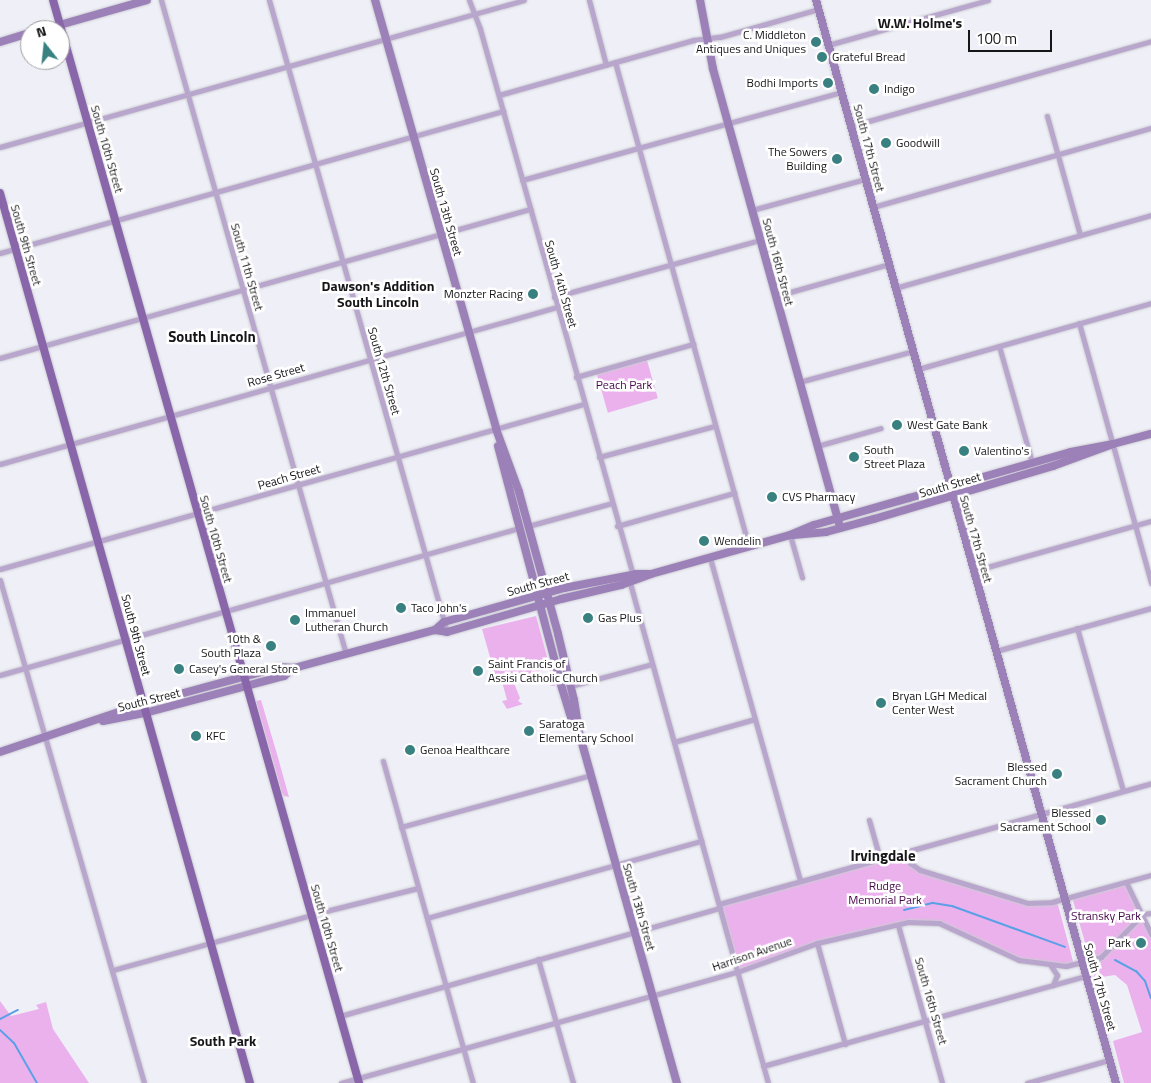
<!DOCTYPE html>
<style>
body{margin:0}
#map{position:relative;width:1151px;height:1083px;overflow:hidden;background:#efeff7;font-family:"Titillium Web",sans-serif}
div>[style]{position:absolute}
[style*='--x']{left:calc(var(--x)*1px);top:calc(var(--y)*1px);width:calc(var(--w)*1px);rotate:calc(var(--a)*1deg)}
.green>*{inset:0;background:#ebb1ed;transform-origin:0 0}
.stream>*{height:2px;margin:-1px;padding:0 1px;transform-origin:1px;border-radius:1px;background:#5aa0e6}
.roads{filter:drop-shadow(0 0 1px #ccccd3) drop-shadow(0 0 1px #ccccd3)}
.street>*{height:5px;margin:-2.5px;padding:0 2.5px;transform-origin:2.5px;border-radius:2.5px;background:#b8a6cc}
.secondary>*{height:8px;margin:-4px;padding:0 4px;transform-origin:4px;border-radius:4px;background:#9c81b9}
.primary>*{height:8px;margin:-4px;padding:0 4px;transform-origin:4px;border-radius:4px;background:#8966aa}
.dots>*{width:14px;height:14px;translate:-50% -50%;box-sizing:border-box;border:2px solid #fff;border-radius:50%}
span{translate:-50% -50%;white-space:nowrap;text-align:center;line-height:1.15;-webkit-text-stroke:5px #fff;paint-order:stroke}
.poi-label{font-size:12px;color:#161619}
.right{translate:-100% -50%;text-align:right}
.left{translate:0 -50%;text-align:left}
.street-label{font-size:12px;color:#161619}
.park-label{font-size:12px;color:#48074c}
.neighbourhood-label{font-size:14px;color:#161619;font-weight:700}
.quarter-label{font-size:15px;color:#161619;font-weight:700}
.north{position:absolute;left:20px;top:20px;width:50px;height:50px;box-sizing:border-box;background:#fff;border:1px solid #a2a2a3;border-radius:50%;rotate:344deg;font-size:14px;font-weight:700;line-height:20px;text-align:center;color:#161619}
.north::after{content:'';display:block;margin:auto;width:18px;height:22px;background:#398180;clip-path:polygon(50% 0,100% 100%,50% 72%,0 100%)}
.scale{position:absolute;left:968px;top:30px;width:84px;height:22px;box-sizing:border-box;border:2px solid #161619;border-top:0;padding-left:6px;font-size:15px;line-height:18px;white-space:nowrap;color:#161619;-webkit-text-stroke:4px #fff;paint-order:stroke}
</style>
<div id="map">
<div class="green">
<div style="left:646px;top:357px;width:43px;height:52px;rotate:74deg"></div>
<div style="clip-path:polygon(536px 616px,555px 686px,550px 686px,553px 684px,549px 669px,512px 678px,520px 698px,518px 701px,523px 704px,507px 709px,502px 701px,507px 700px,501px 678px,496px 678px,482px 629px)"></div>
<div style="clip-path:polygon(261px 700px,277px 754px,289px 797px,284px 796px,282px 793px,256px 701px)"></div>
<div style="clip-path:polygon(906px 852px,914px 867px,1028px 903px,1057px 901px,1074px 965px,1019px 960px,966px 934px,927px 921px,836px 938px,737px 972px,719px 904px)"></div>
<div style="clip-path:polygon(1126px 882px,1151px 934px,1151px 1083px,1124px 1083px,1113px 1041px,1142px 1032px,1127px 985px,1115px 975px,1095px 978px,1072px 897px)"></div>
<div style="clip-path:polygon(0 1001px,11px 1016px,39px 1009px,36px 1005px,46px 1002px,53px 1029px,89px 1083px,0 1083px)"></div>
</div>
<div class="stream">
<div style="--x:904;--y:910;--w:30;--a:-14"></div>
<div style="--x:933;--y:903;--w:19;--a:9"></div>
<div style="--x:952;--y:906;--w:120;--a:19.9"></div>
<div style="--x:1115;--y:960;--w:24;--a:28"></div>
<div style="--x:1136;--y:971;--w:13;--a:48"></div>
<div style="--x:1145;--y:981;--w:18;--a:71"></div>
<div style="--x:0;--y:1019;--w:20;--a:-27"></div>
<div style="--x:0;--y:1030;--w:19;--a:43"></div>
<div style="--x:14;--y:1043;--w:46;--a:60.1"></div>
</div>
<div class="roads">
<div class="street">
<div style="--x:161;--y:0;--w:680;--a:74.21"></div>
<div style="--x:269;--y:0;--w:657;--a:74.27"></div>
<div style="--x:469;--y:0;--w:31;--a:69"></div>
<div style="--x:480;--y:29;--w:567;--a:74.35"></div>
<div style="--x:589;--y:0;--w:67;--a:75.3"></div>
<div style="--x:828;--y:45;--w:166;--a:-15.7"></div>
<div style="--x:615;--y:62;--w:503;--a:74.56"></div>
<div style="--x:499;--y:95;--w:203;--a:-15.8"></div>
<div style="--x:694;--y:40;--w:26;--a:-7"></div>
<div style="--x:720;--y:37;--w:103;--a:-15.8"></div>
<div style="--x:1047;--y:116;--w:123;--a:74.5"></div>
<div style="--x:851;--y:126;--w:312;--a:-15.8"></div>
<div style="--x:0;--y:147;--w:544;--a:-15.67"></div>
<div style="--x:522;--y:180;--w:332;--a:-15.4"></div>
<div style="--x:873;--y:207;--w:289;--a:-15.9"></div>
<div style="--x:752;--y:210;--w:117;--a:-15.3"></div>
<div style="--x:0;--y:253;--w:523;--a:-15.76"></div>
<div style="--x:895;--y:288;--w:266;--a:-15.9"></div>
<div style="--x:776;--y:296;--w:117;--a:-15.8"></div>
<div style="--x:554;--y:297;--w:214;--a:-15.5"></div>
<div style="--x:1079;--y:323;--w:270;--a:74.5"></div>
<div style="--x:999;--y:346;--w:122;--a:74.2"></div>
<div style="--x:0;--y:358;--w:551;--a:-15.7"></div>
<div style="--x:918;--y:369;--w:242;--a:-15.8"></div>
<div style="--x:576;--y:377;--w:122;--a:-15.8"></div>
<div style="--x:799;--y:382;--w:118;--a:-15.2"></div>
<div style="--x:817;--y:446;--w:66;--a:-15.7"></div>
<div style="--x:599;--y:457;--w:120;--a:-15"></div>
<div style="--x:0;--y:464;--w:579;--a:-15.74"></div>
<div style="--x:528;--y:526;--w:87;--a:-15.3"></div>
<div style="--x:617;--y:526;--w:122;--a:-15.8"></div>
<div style="--x:790;--y:535;--w:44;--a:74.1"></div>
<div style="--x:710;--y:558;--w:335;--a:74.4"></div>
<div style="--x:0;--y:569;--w:607;--a:-15.78"></div>
<div style="--x:973;--y:571;--w:185;--a:-15.7"></div>
<div style="--x:0;--y:580;--w:523;--a:74.02"></div>
<div style="--x:630;--y:583;--w:519;--a:74.57"></div>
<div style="--x:1077;--y:628;--w:169;--a:74.2"></div>
<div style="--x:996;--y:651;--w:161;--a:-15.5"></div>
<div style="--x:0;--y:675;--w:539;--a:-15.81"></div>
<div style="--x:571;--y:686;--w:84;--a:-15.2"></div>
<div style="--x:674;--y:742;--w:84;--a:-15.9"></div>
<div style="--x:383;--y:761;--w:334;--a:74.4"></div>
<div style="--x:869;--y:820;--w:41;--a:74.2"></div>
<div style="--x:401;--y:827;--w:197;--a:-15.3"></div>
<div style="--x:906;--y:852;--w:12;--a:70"></div>
<div style="--x:910;--y:863;--w:12;--a:35"></div>
<div style="--x:920;--y:870;--w:113;--a:17"></div>
<div style="--x:1028;--y:903;--w:24;--a:-2"></div>
<div style="--x:1052;--y:902;--w:103;--a:-15.3"></div>
<div style="--x:1126;--y:882;--w:58;--a:64.3"></div>
<div style="--x:719;--y:904;--w:449;--a:-15.6"></div>
<div style="--x:427;--y:918;--w:285;--a:-15.7"></div>
<div style="--x:898;--y:925;--w:164;--a:74.4"></div>
<div style="--x:817;--y:943;--w:105;--a:74.5"></div>
<div style="--x:538;--y:959;--w:129;--a:74.2"></div>
<div style="--x:1051;--y:966;--w:11;--a:56"></div>
<div style="--x:1057;--y:975;--w:11;--a:112"></div>
<div style="--x:113;--y:970;--w:217;--a:-15.5"></div>
<div style="--x:322;--y:912;--w:99;--a:-14"></div>
<div style="--x:340;--y:1016;--w:395;--a:-15.9"></div>
<div style="--x:763;--y:1066;--w:335;--a:-15.6"></div>
<div style="--x:341;--y:1083;--w:411;--a:-15.7"></div>
<div style="--x:737;--y:972;--w:85;--a:-19.9"></div>
<div style="--x:817;--y:943;--w:93;--a:-13"></div>
<div style="--x:908;--y:922;--w:31;--a:2"></div>
<div style="--x:939;--y:923;--w:88;--a:24.8"></div>
<div style="--x:1019;--y:960;--w:47;--a:7.3"></div>
<div style="--x:1066;--y:966;--w:36;--a:-14"></div>
<div style="--x:1101;--y:957;--w:60;--a:-45.7"></div>
<div style="--x:1143;--y:914;--w:8;--a:-7"></div>
<div style="--x:1027;--y:1083;--w:85;--a:-15.7"></div>
</div>
<div class="secondary">
<div style="--x:375;--y:0;--w:446;--a:74.2"></div>
<div style="--x:496;--y:429;--w:67;--a:69.9"></div>
<div style="--x:519;--y:492;--w:147;--a:74.6"></div>
<div style="--x:558;--y:634;--w:68;--a:76.4"></div>
<div style="--x:574;--y:700;--w:36;--a:81"></div>
<div style="--x:700;--y:0;--w:70;--a:79.3"></div>
<div style="--x:713;--y:69;--w:476;--a:74.5"></div>
<div style="--x:816;--y:0;--w:1124;--a:74.52"></div>
<div style="--x:42;--y:30;--w:109;--a:-15.9"></div>
<div style="--x:0;--y:42;--w:31;--a:-17"></div>
<div style="--x:498;--y:446;--w:250;--a:75.2"></div>
<div style="--x:562;--y:688;--w:34;--a:73"></div>
<div style="--x:572;--y:720;--w:18;--a:63"></div>
<div style="--x:580;--y:736;--w:360;--a:74.4"></div>
<div style="--x:793;--y:535;--w:33;--a:-5"></div>
<div style="--x:826;--y:532;--w:50;--a:-15.2"></div>
<div style="--x:874;--y:519;--w:187;--a:-16.5"></div>
<div style="--x:1053;--y:466;--w:64;--a:-20.1"></div>
<div style="--x:1113;--y:444;--w:39;--a:-15"></div>
<div style="--x:435;--y:630;--w:12;--a:-42"></div>
<div style="--x:444;--y:622;--w:125;--a:-15.8"></div>
<div style="--x:564;--y:588;--w:73;--a:-11"></div>
<div style="--x:636;--y:574;--w:13;--a:0"></div>
<div style="--x:103;--y:721;--w:43;--a:-10.8"></div>
<div style="--x:145;--y:713;--w:144;--a:-14.9"></div>
<div style="--x:284;--y:676;--w:13;--a:-39"></div>
<div style="--x:0;--y:752;--w:151;--a:-18.6"></div>
<div style="--x:143;--y:704;--w:141;--a:-15.2"></div>
<div style="--x:279;--y:667;--w:15;--a:4"></div>
<div style="--x:294;--y:668;--w:146;--a:-15.1"></div>
<div style="--x:435;--y:630;--w:12;--a:9"></div>
<div style="--x:447;--y:632;--w:119;--a:-16.1"></div>
<div style="--x:561;--y:599;--w:62;--a:-13.1"></div>
<div style="--x:621;--y:585;--w:32;--a:-20"></div>
<div style="--x:651;--y:574;--w:144;--a:-15.7"></div>
<div style="--x:790;--y:535;--w:26;--a:-23"></div>
<div style="--x:814;--y:525;--w:99;--a:-15.9"></div>
<div style="--x:909;--y:498;--w:168;--a:-15.9"></div>
<div style="--x:1071;--y:452;--w:43;--a:-10.8"></div>
</div>
<div class="primary">
<div style="--x:53;--y:0;--w:1125;--a:74.22"></div>
<div style="--x:0;--y:193;--w:924;--a:74.31"></div>
</div>
</div>
<div class="dots">
<div style="left:816px;top:42px;background:#398180"></div>
<div style="left:822px;top:57px;background:#398180"></div>
<div style="left:828px;top:83px;background:#398180"></div>
<div style="left:874px;top:89px;background:#398180"></div>
<div style="left:886px;top:143px;background:#398180"></div>
<div style="left:837px;top:159px;background:#398180"></div>
<div style="left:533px;top:294px;background:#398180"></div>
<div style="left:897px;top:425px;background:#398180"></div>
<div style="left:964px;top:451px;background:#398180"></div>
<div style="left:854px;top:457px;background:#398180"></div>
<div style="left:772px;top:497px;background:#398180"></div>
<div style="left:704px;top:541px;background:#398180"></div>
<div style="left:401px;top:608px;background:#398180"></div>
<div style="left:588px;top:618px;background:#398180"></div>
<div style="left:295px;top:620px;background:#398180"></div>
<div style="left:271px;top:646px;background:#398180"></div>
<div style="left:179px;top:669px;background:#398180"></div>
<div style="left:478px;top:671px;background:#398180"></div>
<div style="left:881px;top:703px;background:#398180"></div>
<div style="left:529px;top:731px;background:#398180"></div>
<div style="left:196px;top:736px;background:#398180"></div>
<div style="left:410px;top:750px;background:#398180"></div>
<div style="left:1057px;top:774px;background:#398180"></div>
<div style="left:1101px;top:820px;background:#398180"></div>
<div style="left:1141px;top:943px;background:#398180"></div>
</div>
<div class="poi-label">
<span class="right" style="left:806px;top:42px">C. Middleton<br>Antiques and Uniques</span>
<span class="left" style="left:832px;top:57px">Grateful Bread</span>
<span class="right" style="left:818px;top:83px">Bodhi Imports</span>
<span class="left" style="left:884px;top:89px">Indigo</span>
<span class="left" style="left:896px;top:143px">Goodwill</span>
<span class="right" style="left:827px;top:159px">The Sowers<br>Building</span>
<span class="right" style="left:523px;top:294px">Monzter Racing</span>
<span class="left" style="left:907px;top:425px">West Gate Bank</span>
<span class="left" style="left:864px;top:457px">South<br>Street Plaza</span>
<span class="left" style="left:974px;top:451px">Valentino's</span>
<span class="left" style="left:782px;top:497px">CVS Pharmacy</span>
<span class="left" style="left:714px;top:541px">Wendelin</span>
<span class="left" style="left:411px;top:608px">Taco John's</span>
<span class="left" style="left:305px;top:620px">Immanuel<br>Lutheran Church</span>
<span class="left" style="left:598px;top:618px">Gas Plus</span>
<span class="right" style="left:261px;top:646px">10th &amp;<br>South Plaza</span>
<span class="left" style="left:488px;top:671px">Saint Francis of<br>Assisi Catholic Church</span>
<span class="left" style="left:189px;top:669px">Casey's General Store</span>
<span class="left" style="left:892px;top:703px">Bryan LGH Medical<br>Center West</span>
<span class="left" style="left:539px;top:731px">Saratoga<br>Elementary School</span>
<span class="left" style="left:206px;top:736px">KFC</span>
<span class="left" style="left:420px;top:750px">Genoa Healthcare</span>
<span class="right" style="left:1047px;top:774px">Blessed<br>Sacrament Church</span>
<span class="right" style="left:1091px;top:820px">Blessed<br>Sacrament School</span>
<span class="right" style="left:1131px;top:943px">Park</span>
</div>
<div class="street-label">
<span style="left:869px;top:148px;rotate:75deg">South 17th Street</span>
<span style="left:107px;top:149px;rotate:74deg">South 10th Street</span>
<span style="left:446px;top:212px;rotate:74deg">South 13th Street</span>
<span style="left:26px;top:245px;rotate:74deg">South 9th Street</span>
<span style="left:778px;top:262px;rotate:75deg">South 16th Street</span>
<span style="left:247px;top:267px;rotate:74deg">South 11th Street</span>
<span style="left:561px;top:284px;rotate:74deg">South 14th Street</span>
<span style="left:384px;top:371px;rotate:74deg">South 12th Street</span>
<span style="left:276px;top:375px;rotate:-16deg">Rose Street</span>
<span style="left:289px;top:477px;rotate:-16deg">Peach Street</span>
<span style="left:950px;top:485px;rotate:-16deg">South Street</span>
<span style="left:216px;top:539px;rotate:74deg">South 10th Street</span>
<span style="left:976px;top:539px;rotate:74deg">South 17th Street</span>
<span style="left:538px;top:584px;rotate:-15deg">South Street</span>
<span style="left:136px;top:635px;rotate:75deg">South 9th Street</span>
<span style="left:149px;top:700px;rotate:-14deg">South Street</span>
<span style="left:639px;top:907px;rotate:74deg">South 13th Street</span>
<span style="left:327px;top:928px;rotate:74deg">South 10th Street</span>
<span style="left:752px;top:954px;rotate:-19deg">Harrison Avenue</span>
<span style="left:1100px;top:987px;rotate:74deg">South 17th Street</span>
<span style="left:931px;top:1001px;rotate:74deg">South 16th Street</span>
</div>
<div class="park-label">
<span style="left:624px;top:385px">Peach Park</span>
<span style="left:885px;top:893px">Rudge<br>Memorial Park</span>
<span style="left:1106px;top:916px">Stransky Park</span>
</div>
<div class="neighbourhood-label">
<span style="left:920px;top:23px">W.W. Holme's</span>
<span style="left:378px;top:294px">Dawson's Addition<br>South Lincoln</span>
<span style="left:223px;top:1041px">South Park</span>
</div>
<div class="quarter-label">
<span style="left:212px;top:337px">South Lincoln</span>
<span style="left:883px;top:856px">Irvingdale</span>
</div>
<div class="north">N</div>
<div class="scale">100 m</div>
</div>
